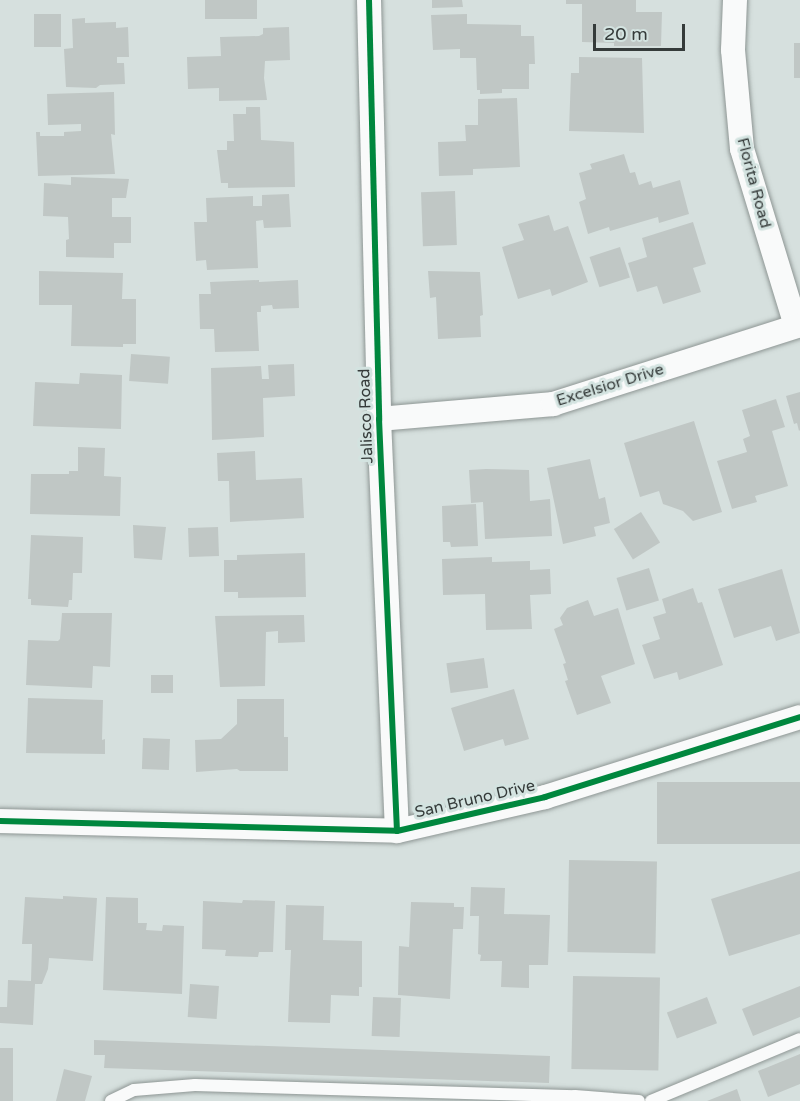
<!DOCTYPE html>
<style>
body{margin:0}
#map{position:relative;width:800px;height:1101px;overflow:hidden;background:#d6e0de;font-family:"Varela Round",sans-serif}
div>[style]{position:absolute}
[style*='--x']{left:calc(var(--x)*1px);top:calc(var(--y)*1px);width:calc(var(--w)*1px);rotate:calc(var(--a)*1deg)}
.building>*{inset:0;background:#c0c7c5;transform-origin:0 0}
.roads{filter:drop-shadow(0 0 2px #8e9694) drop-shadow(0 0 2px #8e9694)}
.service>*{height:12px;margin:-6px;padding:0 6px;transform-origin:6px;border-radius:6px;background:#f9fafa}
.minor>*{height:24px;margin:-12px;padding:0 12px;transform-origin:12px;border-radius:12px;background:#f9fafa}
.cycleway>*{height:6px;margin:-3px;padding:0 3px;transform-origin:3px;border-radius:3px;background:#00873e}
span{translate:-50% -50%;white-space:nowrap;text-align:center;line-height:1.15;-webkit-text-stroke:6px #d3e3e0;paint-order:stroke}
.street-label{font-size:16px;color:#353b3a}
.scale{position:absolute;left:593px;top:24px;width:92px;height:27px;box-sizing:border-box;border:3px solid #353b3a;border-top:0;padding-left:8px;font-size:18px;line-height:21px;white-space:nowrap;color:#353b3a;-webkit-text-stroke:4px #d3e3e0;paint-order:stroke}
</style>
<div id="map">
<div class="building">
<div style="left:205px;top:0;width:52px;height:19px"></div>
<div style="clip-path:polygon(432px 0,462px 0,463px 7px,432px 8px)"></div>
<div style="clip-path:polygon(566px 0,636px 0,636px 12px,662px 12px,661px 46px,614px 46px,614px 43px,582px 42px,582px 4px,566px 4px)"></div>
<div style="left:34px;top:14px;width:27px;height:33px"></div>
<div style="clip-path:polygon(467px 14px,467px 24px,521px 25px,521px 36px,534px 36px,535px 64px,529px 64px,529px 89px,502px 89px,502px 93px,480px 94px,480px 90px,477px 90px,476px 58px,460px 58px,460px 49px,433px 50px,431px 15px)"></div>
<div style="clip-path:polygon(85px 18px,85px 23px,116px 22px,116px 28px,128px 27px,129px 57px,117px 57px,117px 63px,124px 63px,125px 84px,100px 85px,96px 88px,66px 87px,64px 49px,73px 48px,72px 19px)"></div>
<div style="clip-path:polygon(289px 27px,290px 60px,265px 61px,264px 78px,267px 100px,219px 101px,219px 88px,188px 89px,187px 57px,221px 56px,220px 37px,259px 36px,263px 34px,263px 28px)"></div>
<div style="left:794px;top:43px;width:6px;height:35px"></div>
<div style="clip-path:polygon(579px 57px,642px 58px,644px 133px,569px 131px,571px 73px,579px 73px)"></div>
<div style="clip-path:polygon(114px 92px,115px 135px,111px 134px,115px 174px,38px 176px,36px 132px,40px 132px,40px 136px,64px 136px,64px 132px,81px 131px,81px 124px,48px 125px,47px 94px)"></div>
<div style="clip-path:polygon(517px 98px,520px 167px,473px 169px,473px 175px,439px 176px,438px 142px,466px 141px,465px 125px,478px 125px,478px 99px)"></div>
<div style="clip-path:polygon(246px 107px,260px 107px,261px 140px,294px 142px,295px 187px,228px 188px,228px 183px,221px 183px,217px 150px,227px 150px,227px 141px,234px 141px,233px 114px,246px 114px)"></div>
<div style="clip-path:polygon(624px 154px,630px 173px,635px 172px,639px 185px,651px 181px,653px 188px,680px 180px,689px 214px,659px 223px,658px 217px,610px 231px,609px 227px,588px 234px,579px 202px,586px 199px,579px 173px,592px 169px,590px 164px)"></div>
<div style="clip-path:polygon(71px 177px,129px 179px,126px 198px,112px 198px,112px 217px,131px 217px,131px 243px,114px 243px,114px 258px,66px 257px,66px 240px,69px 239px,68px 217px,43px 216px,44px 183px,71px 185px)"></div>
<div style="left:455px;top:191px;width:54px;height:34px;rotate:88deg"></div>
<div style="clip-path:polygon(289px 194px,291px 227px,264px 228px,263px 220px,256px 221px,258px 268px,207px 270px,206px 260px,196px 261px,194px 222px,207px 222px,206px 198px,253px 196px,253px 206px,262px 206px,262px 195px)"></div>
<div style="clip-path:polygon(549px 215px,554px 231px,568px 226px,588px 282px,552px 296px,550px 289px,518px 299px,502px 247px,524px 240px,518px 224px)"></div>
<div style="clip-path:polygon(693px 222px,706px 264px,693px 268px,701px 292px,663px 304px,657px 286px,637px 292px,628px 263px,647px 257px,642px 238px)"></div>
<div style="left:620px;top:247px;width:32px;height:32px;rotate:72deg"></div>
<div style="clip-path:polygon(39px 271px,123px 273px,122px 299px,136px 299px,136px 344px,123px 344px,123px 347px,71px 346px,72px 305px,39px 305px)"></div>
<div style="clip-path:polygon(428px 271px,480px 272px,483px 315px,480px 316px,481px 337px,438px 339px,436px 297px,430px 298px)"></div>
<div style="clip-path:polygon(259px 280px,259px 282px,298px 280px,299px 308px,273px 309px,272px 305px,261px 306px,261px 312px,257px 312px,259px 351px,215px 352px,214px 329px,200px 329px,199px 294px,211px 294px,210px 282px)"></div>
<div style="left:131px;top:354px;width:39px;height:27px;rotate:4deg"></div>
<div style="clip-path:polygon(294px 364px,295px 396px,263px 398px,264px 437px,212px 440px,211px 368px,261px 366px,262px 379px,269px 379px,268px 365px)"></div>
<div style="clip-path:polygon(80px 373px,122px 375px,121px 429px,33px 426px,35px 382px,79px 384px)"></div>
<div style="clip-path:polygon(800px 392px,800px 430px,799px 431px,797px 423px,794px 424px,786px 396px)"></div>
<div style="clip-path:polygon(776px 399px,785px 427px,772px 431px,788px 486px,755px 496px,757px 502px,732px 509px,717px 461px,747px 452px,743px 439px,750px 436px,742px 410px)"></div>
<div style="clip-path:polygon(694px 421px,722px 512px,693px 521px,683px 511px,663px 504px,659px 491px,640px 497px,624px 443px)"></div>
<div style="clip-path:polygon(78px 447px,105px 448px,104px 476px,121px 477px,120px 516px,30px 514px,31px 474px,69px 474px,69px 471px,78px 471px)"></div>
<div style="clip-path:polygon(255px 451px,256px 480px,302px 478px,304px 518px,230px 522px,229px 481px,218px 481px,217px 453px)"></div>
<div style="clip-path:polygon(590px 459px,599px 499px,605px 497px,610px 523px,594px 527px,596px 536px,563px 544px,547px 468px)"></div>
<div style="clip-path:polygon(486px 469px,529px 470px,530px 501px,550px 499px,552px 536px,485px 539px,483px 502px,471px 503px,469px 470px)"></div>
<div style="clip-path:polygon(476px 504px,478px 546px,451px 547px,450px 542px,443px 542px,442px 506px)"></div>
<div style="left:641px;top:512px;width:36px;height:32px;rotate:58deg"></div>
<div style="clip-path:polygon(133px 525px,166px 527px,162px 560px,134px 558px)"></div>
<div style="left:218px;top:527px;width:29px;height:30px;rotate:88deg"></div>
<div style="clip-path:polygon(31px 535px,83px 537px,82px 573px,73px 573px,72px 600px,69px 600px,68px 607px,31px 605px,31px 599px,28px 599px)"></div>
<div style="clip-path:polygon(305px 553px,306px 597px,238px 598px,238px 592px,224px 592px,224px 560px,237px 560px,237px 555px)"></div>
<div style="clip-path:polygon(492px 557px,492px 562px,530px 561px,530px 570px,550px 569px,551px 594px,530px 595px,532px 629px,486px 630px,485px 594px,443px 595px,442px 559px)"></div>
<div style="left:649px;top:568px;width:34px;height:34px;rotate:73deg"></div>
<div style="clip-path:polygon(782px 569px,800px 633px,776px 641px,771px 626px,734px 638px,718px 589px)"></div>
<div style="clip-path:polygon(693px 588px,698px 603px,702px 602px,723px 665px,679px 680px,677px 672px,654px 679px,642px 645px,660px 639px,653px 617px,666px 613px,662px 599px)"></div>
<div style="clip-path:polygon(588px 600px,594px 616px,618px 608px,635px 664px,601px 676px,611px 703px,577px 715px,565px 681px,568px 680px,563px 664px,566px 663px,554px 629px,563px 625px,560px 618px,567px 608px)"></div>
<div style="clip-path:polygon(62px 613px,112px 613px,110px 667px,93px 666px,92px 688px,26px 685px,28px 640px,58px 641px,60px 639px)"></div>
<div style="clip-path:polygon(304px 615px,305px 642px,278px 643px,278px 631px,266px 632px,265px 686px,220px 687px,215px 616px)"></div>
<div style="left:484px;top:658px;width:30px;height:38px;rotate:82deg"></div>
<div style="left:151px;top:675px;width:22px;height:18px"></div>
<div style="clip-path:polygon(514px 689px,529px 739px,505px 746px,503px 739px,464px 751px,451px 708px)"></div>
<div style="clip-path:polygon(28px 698px,103px 700px,102px 740px,105px 739px,105px 754px,26px 753px)"></div>
<div style="clip-path:polygon(237px 699px,284px 699px,284px 737px,288px 737px,288px 771px,240px 771px,237px 769px,196px 772px,195px 740px,221px 739px,237px 724px)"></div>
<div style="left:143px;top:738px;width:27px;height:31px;rotate:2deg"></div>
<div style="left:800px;top:782px;width:62px;height:143px;rotate:90deg"></div>
<div style="left:569px;top:860px;width:88px;height:92px;rotate:1deg"></div>
<div style="clip-path:polygon(800px 871px,800px 934px,729px 956px,711px 899px)"></div>
<div style="clip-path:polygon(471px 887px,505px 888px,504px 914px,550px 915px,548px 965px,529px 965px,529px 988px,501px 987px,502px 961px,480px 961px,481px 955px,478px 954px,479px 916px,470px 916px)"></div>
<div style="clip-path:polygon(63px 896px,97px 898px,93px 961px,49px 958px,48px 969px,42px 984px,35px 984px,33px 1025px,0 1023px,0 1007px,7px 1007px,8px 980px,31px 981px,32px 944px,22px 944px,25px 897px,63px 899px)"></div>
<div style="clip-path:polygon(106px 897px,138px 898px,138px 923px,147px 923px,146px 930px,162px 931px,163px 925px,184px 926px,182px 994px,103px 990px)"></div>
<div style="clip-path:polygon(243px 900px,275px 901px,273px 952px,259px 952px,258px 957px,225px 956px,226px 950px,202px 949px,203px 901px,242px 903px)"></div>
<div style="clip-path:polygon(411px 902px,454px 903px,454px 907px,464px 907px,463px 929px,453px 929px,450px 999px,398px 995px,399px 946px,409px 947px)"></div>
<div style="clip-path:polygon(286px 905px,324px 906px,323px 940px,362px 941px,362px 987px,359px 987px,359px 996px,331px 995px,330px 1023px,288px 1022px,291px 950px,285px 950px)"></div>
<div style="left:573px;top:976px;width:87px;height:93px;rotate:1deg"></div>
<div style="left:190px;top:984px;width:29px;height:33px;rotate:4deg"></div>
<div style="clip-path:polygon(800px 986px,800px 1017px,753px 1036px,742px 1009px)"></div>
<div style="left:373px;top:997px;width:28px;height:39px;rotate:2deg"></div>
<div style="left:707px;top:997px;width:28px;height:43px;rotate:69deg"></div>
<div style="clip-path:polygon(94px 1040px,550px 1056px,549px 1083px,104px 1068px,105px 1055px,94px 1055px)"></div>
<div style="left:0;top:1048px;width:13px;height:53px"></div>
<div style="clip-path:polygon(800px 1054px,800px 1084px,768px 1097px,758px 1071px)"></div>
<div style="clip-path:polygon(64px 1069px,92px 1076px,85px 1101px,56px 1101px)"></div>
<div style="clip-path:polygon(737px 1089px,741px 1101px,707px 1101px)"></div>
</div>
<div class="roads">
<div class="service">
<div style="--x:111;--y:1101;--w:25;--a:-26"></div>
<div style="--x:134;--y:1090;--w:61;--a:-4.7"></div>
<div style="--x:195;--y:1085;--w:380;--a:1.7"></div>
<div style="--x:575;--y:1096;--w:64;--a:4.5"></div>
<div style="--x:651;--y:1101;--w:161;--a:-22.6"></div>
</div>
<div class="minor">
<div style="--x:369;--y:0;--w:419;--a:88.6"></div>
<div style="--x:379;--y:419;--w:412;--a:87.5"></div>
<div style="--x:735;--y:0;--w:50;--a:92.3"></div>
<div style="--x:733;--y:50;--w:99;--a:84.8"></div>
<div style="--x:742;--y:149;--w:185;--a:73"></div>
<div style="--x:379;--y:419;--w:175;--a:-4.9"></div>
<div style="--x:553;--y:404;--w:259;--a:-17.7"></div>
<div style="--x:0;--y:821;--w:397;--a:1.4"></div>
<div style="--x:397;--y:831;--w:152;--a:-12.9"></div>
<div style="--x:545;--y:797;--w:267;--a:-17.4"></div>
</div>
</div>
<div class="cycleway">
<div style="--x:369;--y:0;--w:419;--a:88.6"></div>
<div style="--x:379;--y:419;--w:412;--a:87.5"></div>
<div style="--x:0;--y:821;--w:397;--a:1.4"></div>
<div style="--x:397;--y:831;--w:152;--a:-12.9"></div>
<div style="--x:545;--y:797;--w:267;--a:-17.4"></div>
</div>
<div class="street-label">
<span style="left:754px;top:183px;rotate:75deg">Florita Road</span>
<span style="left:610px;top:385px;rotate:-17deg">Excelsior Drive</span>
<span style="left:366px;top:416px;rotate:-92deg">Jalisco Road</span>
<span style="left:475px;top:799px;rotate:-13deg">San Bruno Drive</span>
</div>
<div class="scale">20 m</div>
</div>
